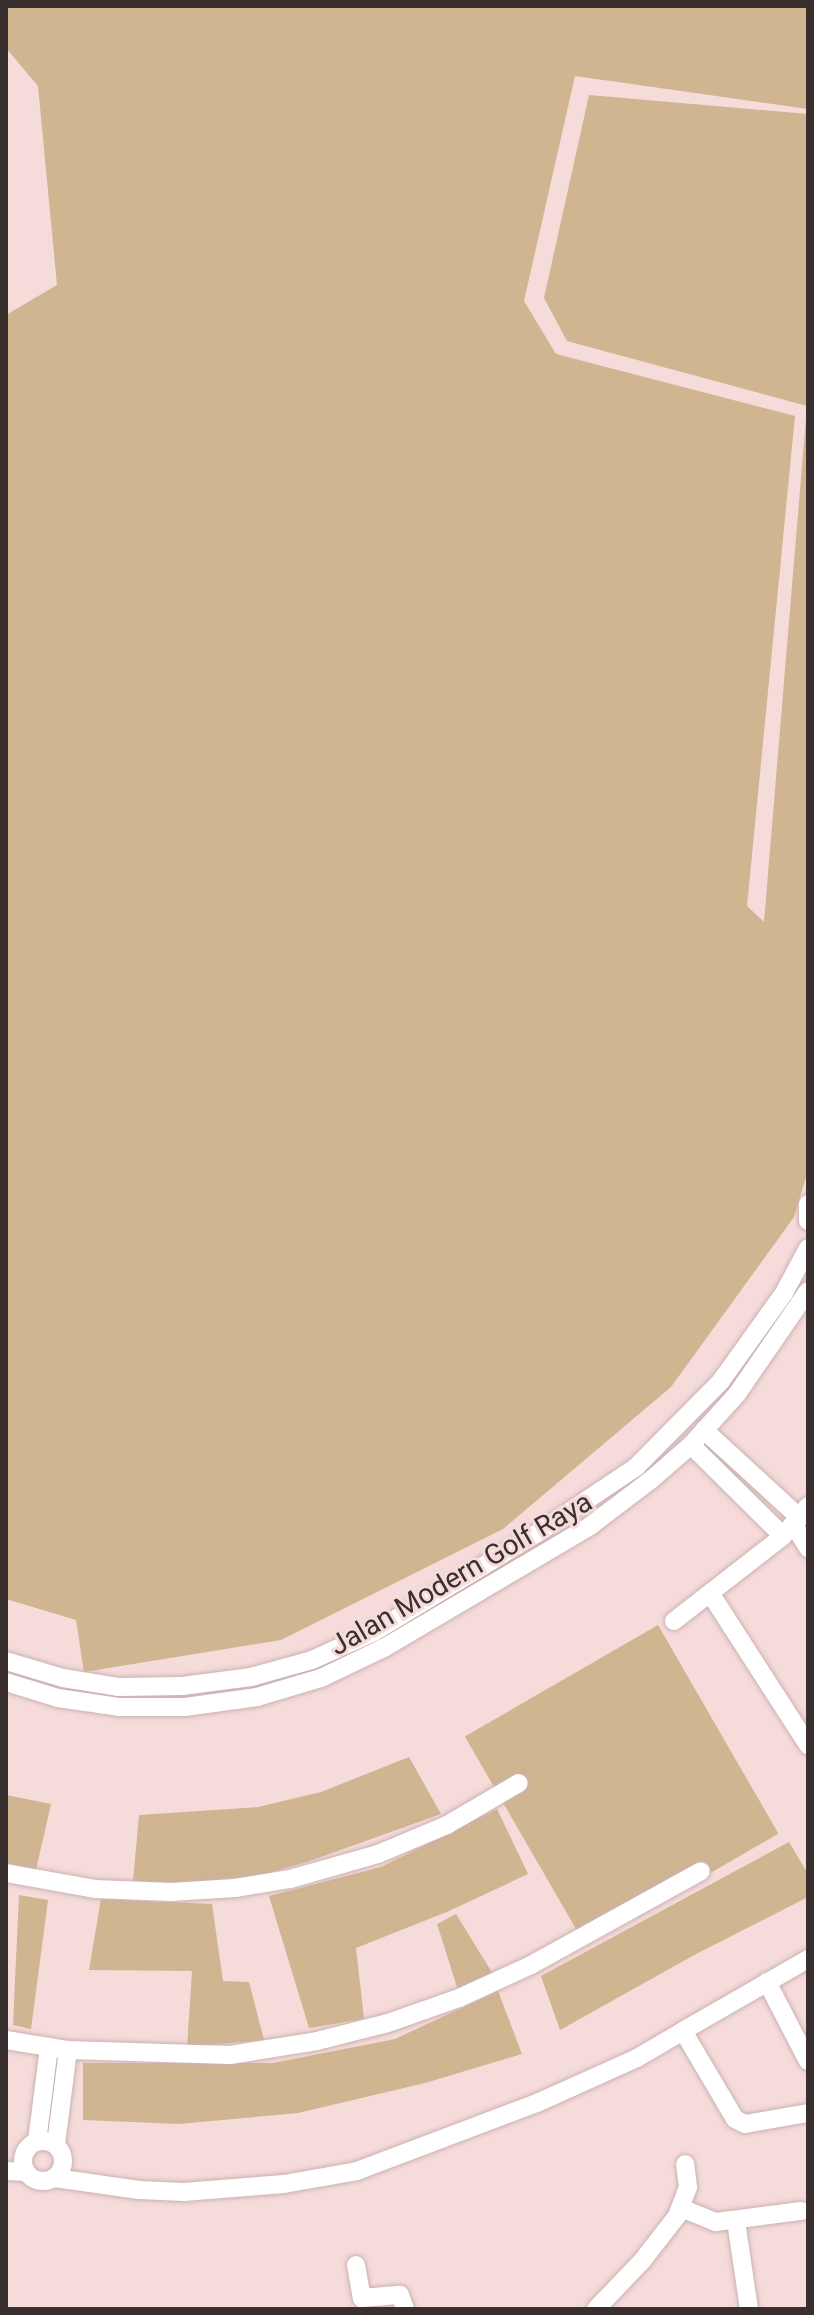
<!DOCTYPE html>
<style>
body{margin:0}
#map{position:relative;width:814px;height:2315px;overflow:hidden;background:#f5dbda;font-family:Roboto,sans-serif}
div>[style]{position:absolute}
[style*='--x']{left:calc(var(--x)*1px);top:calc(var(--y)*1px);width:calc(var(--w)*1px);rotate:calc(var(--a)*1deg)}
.green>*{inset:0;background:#cfb590;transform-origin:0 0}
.roads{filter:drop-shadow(0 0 2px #cbb2b1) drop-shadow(0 0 2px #cbb2b1)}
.minor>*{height:18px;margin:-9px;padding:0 9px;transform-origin:9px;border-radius:9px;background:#fff}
.minor>.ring{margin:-9px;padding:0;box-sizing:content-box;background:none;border:18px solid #fff;border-radius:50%}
span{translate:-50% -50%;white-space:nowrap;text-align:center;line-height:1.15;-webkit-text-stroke:6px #f5dbda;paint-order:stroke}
.street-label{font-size:28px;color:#392f2e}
.frame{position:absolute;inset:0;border:8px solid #392f2e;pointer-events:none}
</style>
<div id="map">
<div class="green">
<div style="clip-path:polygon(6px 6px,808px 6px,808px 109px,575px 76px,524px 301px,556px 354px,795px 416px,747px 906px,764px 922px,807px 406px,567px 341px,544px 298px,589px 95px,808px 114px,808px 1170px,794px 1217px,671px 1387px,503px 1529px,281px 1640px,84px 1672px,76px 1620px,6px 1599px,6px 315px,57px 285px,38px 86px,6px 48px)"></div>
<div style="left:658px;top:1625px;width:241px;height:223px;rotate:60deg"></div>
<div style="clip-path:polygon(409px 1757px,441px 1814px,307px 1862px,258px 1876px,178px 1883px,133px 1881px,139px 1815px,258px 1807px,321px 1792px)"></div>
<div style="clip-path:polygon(6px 1795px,51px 1804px,36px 1870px,6px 1863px)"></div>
<div style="clip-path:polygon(497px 1809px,528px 1874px,449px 1911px,356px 1948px,364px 2019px,309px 2028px,269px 1896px,381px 1867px)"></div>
<div style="clip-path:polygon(789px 1842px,808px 1874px,808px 1897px,696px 1954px,560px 2030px,541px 1976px)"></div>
<div style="clip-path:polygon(19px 1895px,48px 1900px,31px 2029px,13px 2025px)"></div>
<div style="clip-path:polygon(101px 1899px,212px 1904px,223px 1981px,249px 1982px,264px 2040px,187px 2047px,192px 1971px,89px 1970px)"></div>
<div style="clip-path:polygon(456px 1914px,493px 1974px,458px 1990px,437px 1924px)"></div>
<div style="clip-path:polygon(498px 1991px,522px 2054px,425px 2083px,298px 2113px,179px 2124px,83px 2120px,83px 2063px,273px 2063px,395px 2039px)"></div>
</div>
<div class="roads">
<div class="minor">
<div style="--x:808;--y:1204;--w:17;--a:90"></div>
<div style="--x:704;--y:1430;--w:130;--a:42.5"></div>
<div style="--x:691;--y:1445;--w:129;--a:44.7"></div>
<div style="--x:795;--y:1527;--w:25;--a:58"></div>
<div style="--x:710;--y:1593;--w:181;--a:57.2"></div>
<div style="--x:674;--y:1621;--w:138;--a:-37.9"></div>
<div style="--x:783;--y:1536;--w:39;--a:-50"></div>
<div style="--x:6;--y:1661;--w:59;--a:16.6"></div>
<div style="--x:63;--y:1678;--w:57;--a:9.1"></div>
<div style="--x:119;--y:1687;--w:63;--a:-0.9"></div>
<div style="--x:182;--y:1686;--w:70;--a:-7.4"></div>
<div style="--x:251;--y:1677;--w:63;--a:-15.6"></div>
<div style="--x:312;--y:1660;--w:68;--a:-24.3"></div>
<div style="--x:374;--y:1632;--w:193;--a:-31.2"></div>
<div style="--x:539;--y:1532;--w:117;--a:-33.8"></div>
<div style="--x:636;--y:1467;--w:121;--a:-45.3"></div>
<div style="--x:721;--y:1381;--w:108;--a:-54.4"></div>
<div style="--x:784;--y:1293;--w:51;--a:-61.9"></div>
<div style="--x:6;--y:1682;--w:54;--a:17.1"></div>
<div style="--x:58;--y:1698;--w:63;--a:8.3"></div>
<div style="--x:120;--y:1707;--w:65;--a:0"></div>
<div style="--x:185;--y:1707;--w:73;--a:-7.9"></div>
<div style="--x:257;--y:1697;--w:67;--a:-16.5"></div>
<div style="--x:321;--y:1678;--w:70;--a:-25.5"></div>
<div style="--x:384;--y:1648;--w:239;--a:-30.6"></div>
<div style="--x:590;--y:1526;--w:78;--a:-37.2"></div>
<div style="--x:652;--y:1479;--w:52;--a:-41.1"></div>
<div style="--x:691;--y:1445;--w:69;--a:-48"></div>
<div style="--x:737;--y:1394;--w:125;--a:-55.4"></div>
<div style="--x:6;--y:1873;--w:90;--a:10.2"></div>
<div style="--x:95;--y:1889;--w:76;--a:2.3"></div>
<div style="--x:171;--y:1892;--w:64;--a:-3.6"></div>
<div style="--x:235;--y:1888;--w:56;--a:-9.3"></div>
<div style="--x:290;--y:1879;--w:91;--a:-15.9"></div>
<div style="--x:378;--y:1854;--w:75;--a:-22.8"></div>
<div style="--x:447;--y:1825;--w:83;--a:-30.3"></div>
<div style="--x:808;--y:1959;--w:144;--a:150.1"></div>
<div style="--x:683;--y:2031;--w:102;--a:59.4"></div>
<div style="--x:735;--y:2119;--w:11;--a:27"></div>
<div style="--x:745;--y:2124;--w:64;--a:-9.9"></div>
<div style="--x:767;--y:1982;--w:89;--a:62.6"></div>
<div style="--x:6;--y:2040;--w:63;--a:9.2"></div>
<div style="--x:68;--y:2050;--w:162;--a:1.8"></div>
<div style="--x:230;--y:2055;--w:88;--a:-9.1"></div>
<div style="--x:317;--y:2041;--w:73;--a:-14.2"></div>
<div style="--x:388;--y:2023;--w:75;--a:-19.4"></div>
<div style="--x:459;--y:1998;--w:79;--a:-24.6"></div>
<div style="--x:531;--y:1965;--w:194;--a:-28.9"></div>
<div class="ring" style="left:23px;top:2141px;width:22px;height:22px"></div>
<div style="--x:37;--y:2141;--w:95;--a:-82.7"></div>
<div style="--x:56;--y:2144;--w:95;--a:-82.7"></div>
<div style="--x:6;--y:2171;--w:20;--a:3"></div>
<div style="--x:55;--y:2178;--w:85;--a:8.1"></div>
<div style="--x:139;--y:2190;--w:45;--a:2.5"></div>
<div style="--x:184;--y:2192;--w:100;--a:-4.6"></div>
<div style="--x:284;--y:2184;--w:74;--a:-10.1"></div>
<div style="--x:357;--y:2171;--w:192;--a:-20.7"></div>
<div style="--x:537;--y:2103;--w:110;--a:-24.2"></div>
<div style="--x:637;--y:2058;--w:53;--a:-30.4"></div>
<div style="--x:681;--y:2208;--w:38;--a:22"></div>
<div style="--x:716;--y:2222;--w:86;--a:-7.4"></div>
<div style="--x:736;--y:2221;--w:89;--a:81.6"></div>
<div style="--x:356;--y:2265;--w:34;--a:80"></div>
<div style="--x:362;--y:2298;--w:38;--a:-5"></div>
<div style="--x:400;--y:2295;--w:15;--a:70"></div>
<div style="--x:596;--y:2309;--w:66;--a:-46.2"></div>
<div style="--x:642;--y:2261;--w:57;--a:-52.1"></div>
<div style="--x:677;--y:2216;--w:31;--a:-69"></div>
<div style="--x:688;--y:2187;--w:23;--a:-97"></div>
</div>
</div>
<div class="street-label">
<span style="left:461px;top:1574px;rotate:-30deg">Jalan Modern Golf Raya</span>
</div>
<div class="frame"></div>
</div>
